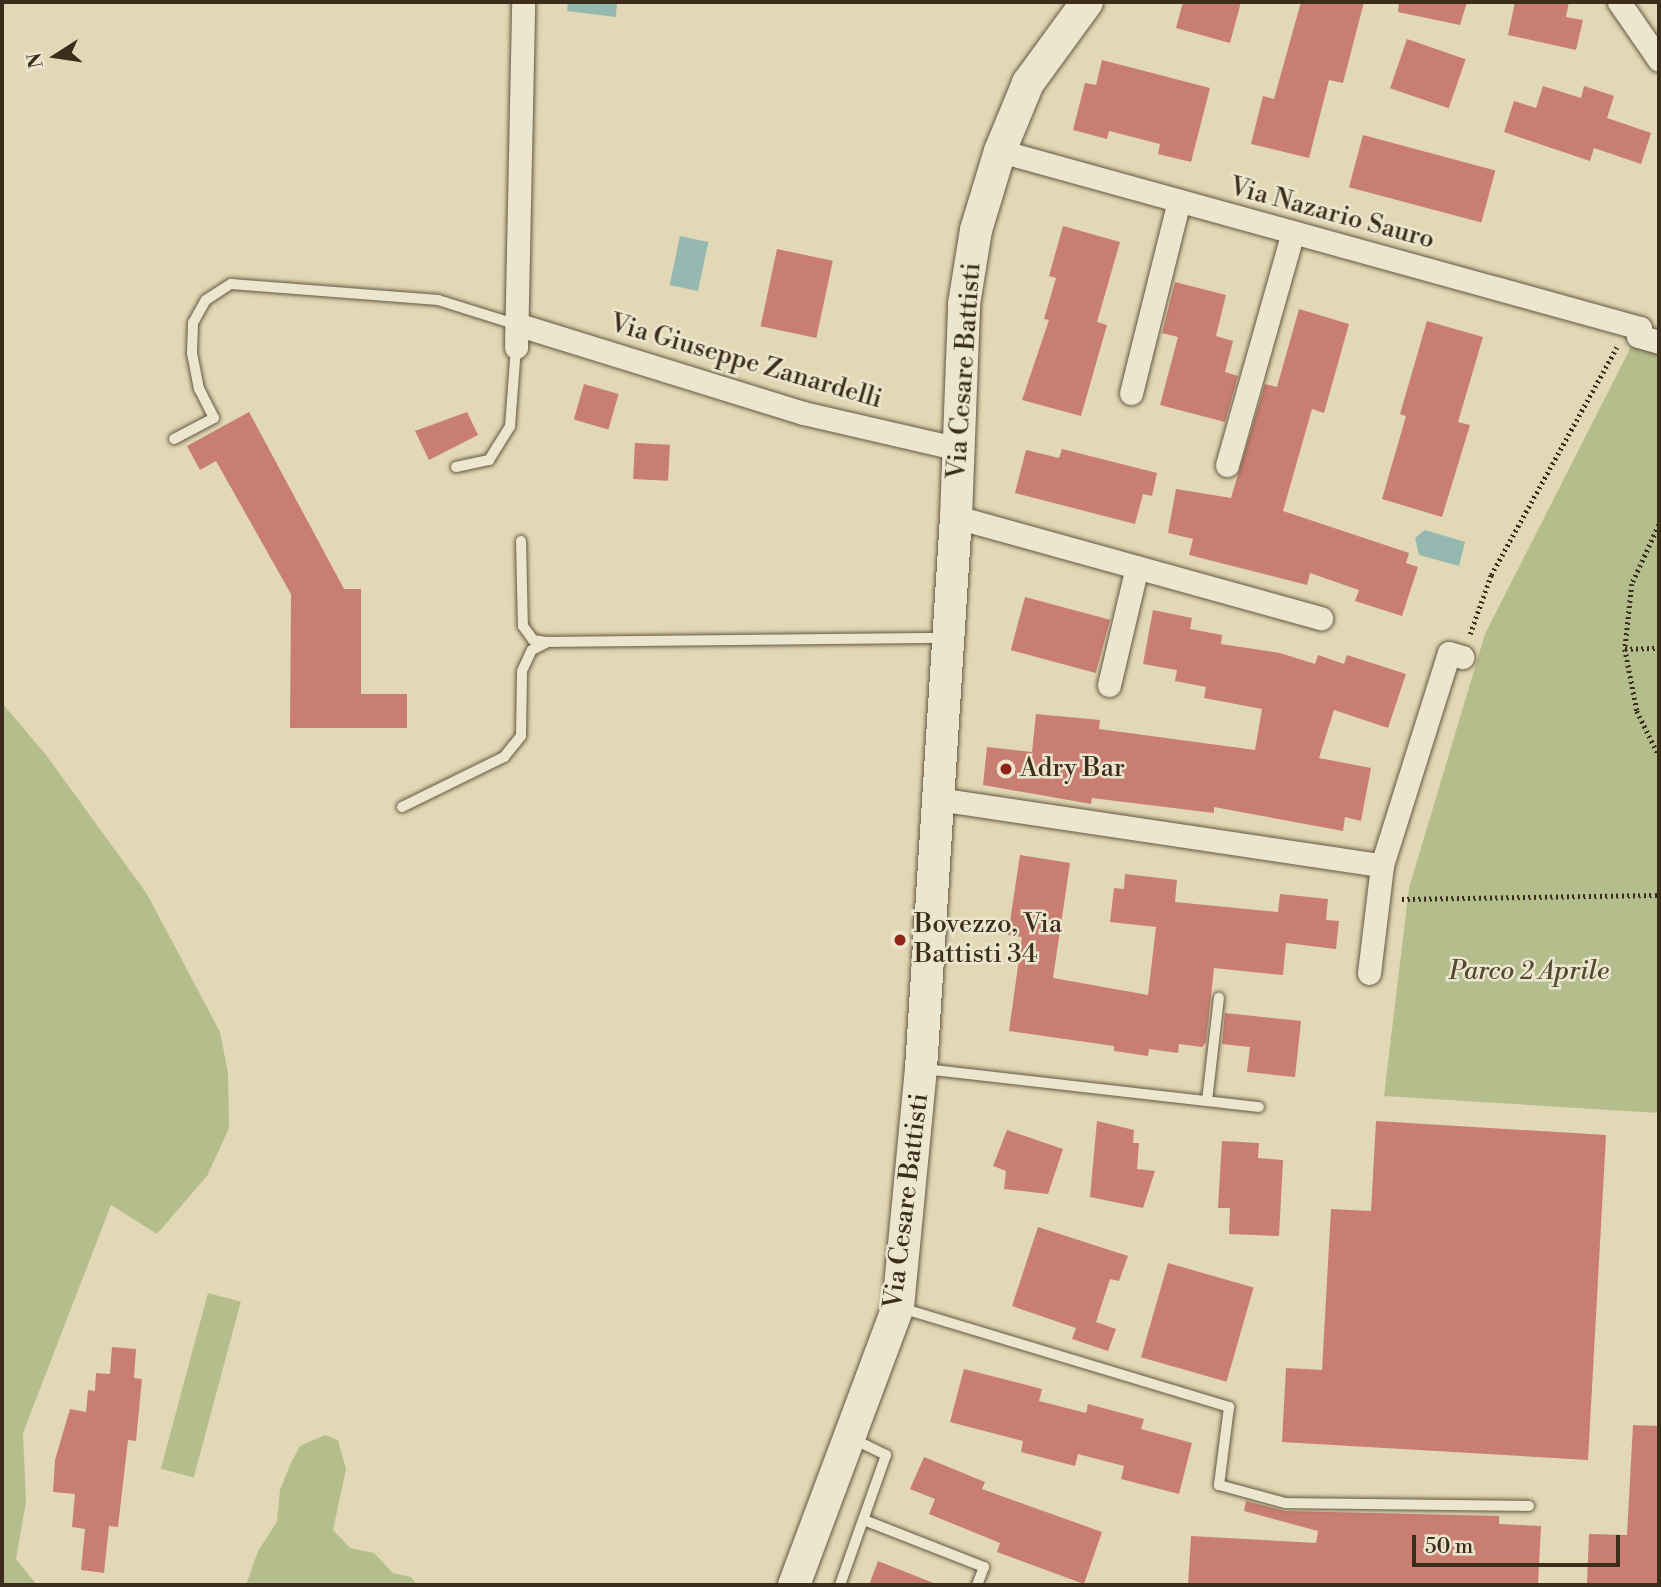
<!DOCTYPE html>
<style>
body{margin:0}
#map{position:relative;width:1661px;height:1587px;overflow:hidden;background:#e2d8b5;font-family:"Libre Bodoni",serif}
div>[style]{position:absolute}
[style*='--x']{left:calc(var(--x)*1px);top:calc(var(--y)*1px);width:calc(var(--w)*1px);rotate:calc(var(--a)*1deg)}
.green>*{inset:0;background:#b4be8d;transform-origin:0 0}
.water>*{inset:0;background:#95b9b1;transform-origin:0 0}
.building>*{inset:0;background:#c97e72;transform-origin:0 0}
.path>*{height:4.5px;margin-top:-2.25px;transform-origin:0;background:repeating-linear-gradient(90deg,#3b2c1c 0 2px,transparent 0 5.5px)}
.roads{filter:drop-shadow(0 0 2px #655742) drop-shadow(0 0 2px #655742)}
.lane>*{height:10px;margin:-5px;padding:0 5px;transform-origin:5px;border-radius:5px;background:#ece6cf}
.street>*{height:23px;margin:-11.5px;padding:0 11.5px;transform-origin:11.5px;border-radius:11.5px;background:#ece6cf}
.secondary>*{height:32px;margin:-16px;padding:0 16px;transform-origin:16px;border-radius:16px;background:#ece6cf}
.dots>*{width:19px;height:19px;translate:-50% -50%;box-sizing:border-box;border:4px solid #ece6cf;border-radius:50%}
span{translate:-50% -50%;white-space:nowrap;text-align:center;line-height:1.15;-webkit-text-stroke:5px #ece6cf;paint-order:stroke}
.street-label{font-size:26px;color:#3b2c1c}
.poi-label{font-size:26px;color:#3b2c1c}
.left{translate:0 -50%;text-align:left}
.park-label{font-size:26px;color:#534933;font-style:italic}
.frame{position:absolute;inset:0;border:4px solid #3b2c1c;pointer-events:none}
.north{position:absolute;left:21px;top:21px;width:70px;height:70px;-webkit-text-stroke:5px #ece6cf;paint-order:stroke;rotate:258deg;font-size:19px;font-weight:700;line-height:28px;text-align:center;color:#3b2c1c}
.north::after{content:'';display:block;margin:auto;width:24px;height:32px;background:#3b2c1c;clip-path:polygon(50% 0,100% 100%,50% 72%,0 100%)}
.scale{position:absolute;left:1412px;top:1535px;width:208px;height:32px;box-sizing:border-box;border:4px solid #3b2c1c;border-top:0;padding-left:9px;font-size:21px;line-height:24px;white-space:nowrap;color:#3b2c1c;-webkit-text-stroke:5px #ece6cf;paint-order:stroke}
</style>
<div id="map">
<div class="green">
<div style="clip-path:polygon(1635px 339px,1659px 346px,1659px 1113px,1384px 1096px,1409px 888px,1485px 634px)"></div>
<div style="clip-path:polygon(2px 703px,46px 755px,147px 894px,220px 1032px,228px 1073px,229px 1128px,207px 1176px,157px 1234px,111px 1205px,23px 1433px,26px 1502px,16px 1559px,37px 1585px,2px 1585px)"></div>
<div style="left:208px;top:1293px;width:34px;height:182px;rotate:15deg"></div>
<div style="clip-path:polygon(325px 1435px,338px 1440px,346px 1469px,333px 1530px,350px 1548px,374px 1553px,393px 1573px,411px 1577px,417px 1585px,246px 1585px,258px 1551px,277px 1522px,280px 1490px,290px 1465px,300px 1446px)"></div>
</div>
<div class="water">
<div style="clip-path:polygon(568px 2px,617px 2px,616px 17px,567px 11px)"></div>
<div style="left:680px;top:236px;width:29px;height:50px;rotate:12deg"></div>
<div style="clip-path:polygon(1425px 530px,1465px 542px,1459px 566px,1419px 555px,1415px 538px)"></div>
</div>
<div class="building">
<div style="clip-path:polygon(1183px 2px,1241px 2px,1230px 43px,1176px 28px)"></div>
<div style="clip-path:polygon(1301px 2px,1364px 2px,1343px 83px,1329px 80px,1309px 158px,1251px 144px,1263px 96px,1274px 99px)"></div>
<div style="clip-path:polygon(1399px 2px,1467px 2px,1460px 25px,1398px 12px)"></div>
<div style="clip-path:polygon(1515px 2px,1569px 2px,1566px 17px,1583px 20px,1576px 50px,1508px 35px)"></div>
<div style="left:1407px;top:39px;width:62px;height:52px;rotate:19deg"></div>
<div style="clip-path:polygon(1102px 60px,1210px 88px,1191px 162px,1158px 154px,1160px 144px,1109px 131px,1107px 139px,1073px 130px,1085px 83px,1096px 85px)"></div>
<div style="clip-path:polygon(1543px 86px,1581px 98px,1584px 86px,1614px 96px,1607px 118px,1651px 133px,1641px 164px,1594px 148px,1590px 161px,1504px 132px,1514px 101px,1536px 108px)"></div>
<div style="left:1363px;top:135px;width:137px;height:54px;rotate:15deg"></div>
<div style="clip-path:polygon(1063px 226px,1120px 242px,1097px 322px,1107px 325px,1081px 416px,1022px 400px,1049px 320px,1044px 319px,1056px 278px,1049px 276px)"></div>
<div style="left:777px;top:249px;width:57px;height:79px;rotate:12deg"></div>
<div style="clip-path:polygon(1175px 282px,1226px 295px,1216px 336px,1233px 341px,1225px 372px,1238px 376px,1225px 422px,1160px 405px,1178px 337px,1162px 333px)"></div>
<div style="clip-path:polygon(1299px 309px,1349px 324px,1324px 413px,1312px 409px,1283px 511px,1409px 553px,1406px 563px,1418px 567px,1402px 616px,1355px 601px,1359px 590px,1310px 573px,1307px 585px,1189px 555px,1193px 539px,1168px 533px,1176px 489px,1231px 498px,1265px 384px,1277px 387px)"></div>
<div style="clip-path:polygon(1427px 321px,1483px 337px,1458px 422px,1470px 425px,1442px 517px,1382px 499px,1406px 416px,1400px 414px)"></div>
<div style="left:584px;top:384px;width:36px;height:37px;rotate:16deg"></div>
<div style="clip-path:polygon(249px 412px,344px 589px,361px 589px,361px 694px,407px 694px,407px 728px,290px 728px,291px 594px,216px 461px,200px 470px,187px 446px)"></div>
<div style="clip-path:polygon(467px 412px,478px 435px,429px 460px,415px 431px)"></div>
<div style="left:635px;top:443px;width:35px;height:36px;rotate:3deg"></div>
<div style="clip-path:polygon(1062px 449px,1157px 473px,1152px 496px,1143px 494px,1135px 524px,1015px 493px,1026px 450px,1059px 458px)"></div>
<div style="left:1025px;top:597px;width:88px;height:55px;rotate:15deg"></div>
<div style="clip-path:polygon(1153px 610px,1192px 618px,1190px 629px,1222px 635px,1221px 644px,1280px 653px,1315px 664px,1318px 655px,1344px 664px,1347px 655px,1406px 674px,1388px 728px,1334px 710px,1319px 758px,1371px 768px,1361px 821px,1345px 817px,1343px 831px,1214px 807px,1214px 813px,1092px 798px,1091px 804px,983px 785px,987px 747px,1032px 752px,1036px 714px,1100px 720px,1099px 729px,1255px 750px,1262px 709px,1204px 698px,1206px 687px,1175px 681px,1177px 670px,1143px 664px)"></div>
<div style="clip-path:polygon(1020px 855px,1070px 863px,1053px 978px,1148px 995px,1156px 927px,1110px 922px,1114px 888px,1124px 889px,1125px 874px,1177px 880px,1175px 902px,1278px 912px,1280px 894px,1328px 899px,1326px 920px,1339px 921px,1336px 949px,1286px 943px,1283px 975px,1214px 968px,1206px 1042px,1202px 1047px,1179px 1044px,1178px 1053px,1149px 1049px,1148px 1056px,1114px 1051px,1114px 1046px,1009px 1031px,1022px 937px,1008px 935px)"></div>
<div style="clip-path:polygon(1225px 1013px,1301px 1021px,1295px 1077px,1247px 1072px,1250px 1047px,1222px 1044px)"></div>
<div style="clip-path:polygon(1097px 1121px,1134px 1130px,1133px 1143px,1139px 1143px,1137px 1169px,1155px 1171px,1143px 1208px,1090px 1197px)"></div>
<div style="clip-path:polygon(1376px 1121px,1606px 1135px,1588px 1460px,1282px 1442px,1286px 1368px,1322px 1370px,1331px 1209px,1371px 1211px)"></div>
<div style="clip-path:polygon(1007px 1130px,1063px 1149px,1048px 1194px,1004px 1189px,1006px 1171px,993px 1166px)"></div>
<div style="clip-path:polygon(1222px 1141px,1259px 1143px,1258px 1158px,1283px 1160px,1279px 1236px,1229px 1234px,1230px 1208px,1218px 1208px)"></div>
<div style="clip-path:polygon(1038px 1227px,1128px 1256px,1119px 1281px,1110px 1279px,1096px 1322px,1116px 1329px,1108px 1351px,1072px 1339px,1076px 1328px,1012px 1306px)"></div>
<div style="left:1168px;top:1263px;width:89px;height:98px;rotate:16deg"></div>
<div style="clip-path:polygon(112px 1347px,136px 1349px,134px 1378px,142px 1379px,136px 1441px,128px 1440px,118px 1527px,109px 1526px,104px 1573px,81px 1570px,85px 1529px,72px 1527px,75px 1494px,53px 1492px,55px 1460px,70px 1409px,86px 1412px,88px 1390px,95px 1391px,96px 1373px,110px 1374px)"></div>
<div style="clip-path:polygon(964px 1369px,1042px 1389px,1039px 1401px,1086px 1413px,1088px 1404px,1144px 1419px,1141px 1429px,1192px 1443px,1179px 1494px,1121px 1479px,1124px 1466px,1078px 1454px,1075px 1466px,1021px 1452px,1023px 1441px,950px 1422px)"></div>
<div style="clip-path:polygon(1633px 1425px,1659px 1426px,1658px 1585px,1587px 1583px,1589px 1534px,1627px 1535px)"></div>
<div style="clip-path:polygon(924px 1457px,985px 1482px,982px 1489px,1102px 1532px,1084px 1584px,997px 1552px,1000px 1543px,929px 1514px,935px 1499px,910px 1489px)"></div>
<div style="clip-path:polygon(1246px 1501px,1285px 1511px,1499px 1516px,1499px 1524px,1541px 1526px,1538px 1585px,1188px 1585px,1191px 1536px,1316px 1543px,1318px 1531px,1244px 1511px)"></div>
<div style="clip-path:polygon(878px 1561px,936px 1584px,936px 1585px,869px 1585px)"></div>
</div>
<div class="path">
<div style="--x:1659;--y:525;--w:65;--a:114.6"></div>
<div style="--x:1632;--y:584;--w:65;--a:96.1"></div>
<div style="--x:1625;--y:649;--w:63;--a:79"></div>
<div style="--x:1637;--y:711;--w:50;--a:63.9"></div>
<div style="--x:1470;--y:634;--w:63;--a:-70.4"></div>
<div style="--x:1491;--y:575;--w:260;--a:-61.1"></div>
<div style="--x:1625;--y:649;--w:34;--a:-2"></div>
<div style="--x:1402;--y:899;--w:257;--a:-0.9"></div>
</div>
<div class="roads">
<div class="lane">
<div style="--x:174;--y:439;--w:45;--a:-27.7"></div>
<div style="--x:214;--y:418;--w:33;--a:-117"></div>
<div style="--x:199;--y:389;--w:37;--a:-101"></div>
<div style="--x:192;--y:353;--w:30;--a:-88"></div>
<div style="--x:193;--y:323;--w:26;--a:-61"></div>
<div style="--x:206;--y:300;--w:30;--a:-33"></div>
<div style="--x:231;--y:284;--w:208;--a:4.4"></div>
<div style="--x:438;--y:300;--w:84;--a:17.4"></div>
<div style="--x:456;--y:467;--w:34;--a:-12"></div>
<div style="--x:489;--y:460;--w:39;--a:-58"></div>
<div style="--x:510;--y:427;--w:80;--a:-85.7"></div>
<div style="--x:521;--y:541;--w:85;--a:88.7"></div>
<div style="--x:523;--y:626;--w:17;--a:54"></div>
<div style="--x:533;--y:640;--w:15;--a:8"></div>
<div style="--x:402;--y:807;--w:114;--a:-26.1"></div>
<div style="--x:504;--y:757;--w:27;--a:-51"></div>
<div style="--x:521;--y:736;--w:65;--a:-89.1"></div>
<div style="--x:522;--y:671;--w:23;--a:-65"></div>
<div style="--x:532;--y:650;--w:18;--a:-27"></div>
<div style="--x:548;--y:642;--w:397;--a:-0.6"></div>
<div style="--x:925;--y:1069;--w:336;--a:6.5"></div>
<div style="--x:1207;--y:1101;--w:104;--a:-83.4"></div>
<div style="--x:901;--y:1308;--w:343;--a:16.8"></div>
<div style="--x:1229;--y:1407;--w:79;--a:97.3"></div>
<div style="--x:1219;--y:1485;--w:68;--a:15.3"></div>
<div style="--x:1285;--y:1503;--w:244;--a:0.7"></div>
<div style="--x:864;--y:1520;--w:129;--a:21.4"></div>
<div style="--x:984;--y:1567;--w:19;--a:111"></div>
<div style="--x:840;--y:1585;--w:138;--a:-70.5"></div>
<div style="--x:886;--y:1455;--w:37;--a:-154"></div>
</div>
<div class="street">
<div style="--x:1619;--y:2;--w:70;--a:55.4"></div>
<div style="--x:1000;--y:151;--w:664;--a:15.46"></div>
<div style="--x:1640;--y:328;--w:8;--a:104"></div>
<div style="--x:1638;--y:336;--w:22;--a:16"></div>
<div style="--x:519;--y:325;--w:297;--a:17.2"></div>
<div style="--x:803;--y:413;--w:160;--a:13"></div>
<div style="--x:516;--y:347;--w:345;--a:-88.8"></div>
<div style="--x:1131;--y:393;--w:198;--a:-76"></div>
<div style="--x:1227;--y:465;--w:242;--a:-74.2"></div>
<div style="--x:956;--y:517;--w:379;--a:15.5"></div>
<div style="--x:1109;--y:685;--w:121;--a:-76.7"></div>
<div style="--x:938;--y:799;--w:449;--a:8.5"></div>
<div style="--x:1369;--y:973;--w:109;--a:-83.1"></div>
<div style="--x:1382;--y:865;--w:222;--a:-72.5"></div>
<div style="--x:1449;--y:653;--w:14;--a:17"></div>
</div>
<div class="secondary">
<div style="--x:794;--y:1585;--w:297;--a:-69.5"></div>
<div style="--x:898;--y:1307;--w:239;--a:-84.5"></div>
<div style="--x:921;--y:1069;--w:553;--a:-86.37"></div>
<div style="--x:956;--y:517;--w:213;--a:-87.8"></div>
<div style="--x:964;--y:304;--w:75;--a:-80.8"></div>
<div style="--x:976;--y:230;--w:83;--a:-73.1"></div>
<div style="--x:1000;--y:151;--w:74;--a:-67.6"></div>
<div style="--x:1028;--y:83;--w:100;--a:-53.9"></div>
</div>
</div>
<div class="dots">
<div style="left:1006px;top:769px;background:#8f2418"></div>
<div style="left:900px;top:940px;background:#8f2418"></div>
</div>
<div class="street-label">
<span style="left:1332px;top:214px;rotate:15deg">Via Nazario Sauro</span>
<span style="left:746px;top:362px;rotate:16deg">Via Giuseppe Zanardelli</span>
<span style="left:965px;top:371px;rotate:-86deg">Via Cesare Battisti</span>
<span style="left:907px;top:1201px;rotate:-83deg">Via Cesare Battisti</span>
</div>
<div class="poi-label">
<span class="left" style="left:1020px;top:769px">Adry Bar</span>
<span class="left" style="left:914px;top:940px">Bovezzo, Via<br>Battisti 34</span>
</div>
<div class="park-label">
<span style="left:1529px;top:972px">Parco 2 Aprile</span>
</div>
<div class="frame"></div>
<div class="north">N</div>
<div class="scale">50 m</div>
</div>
